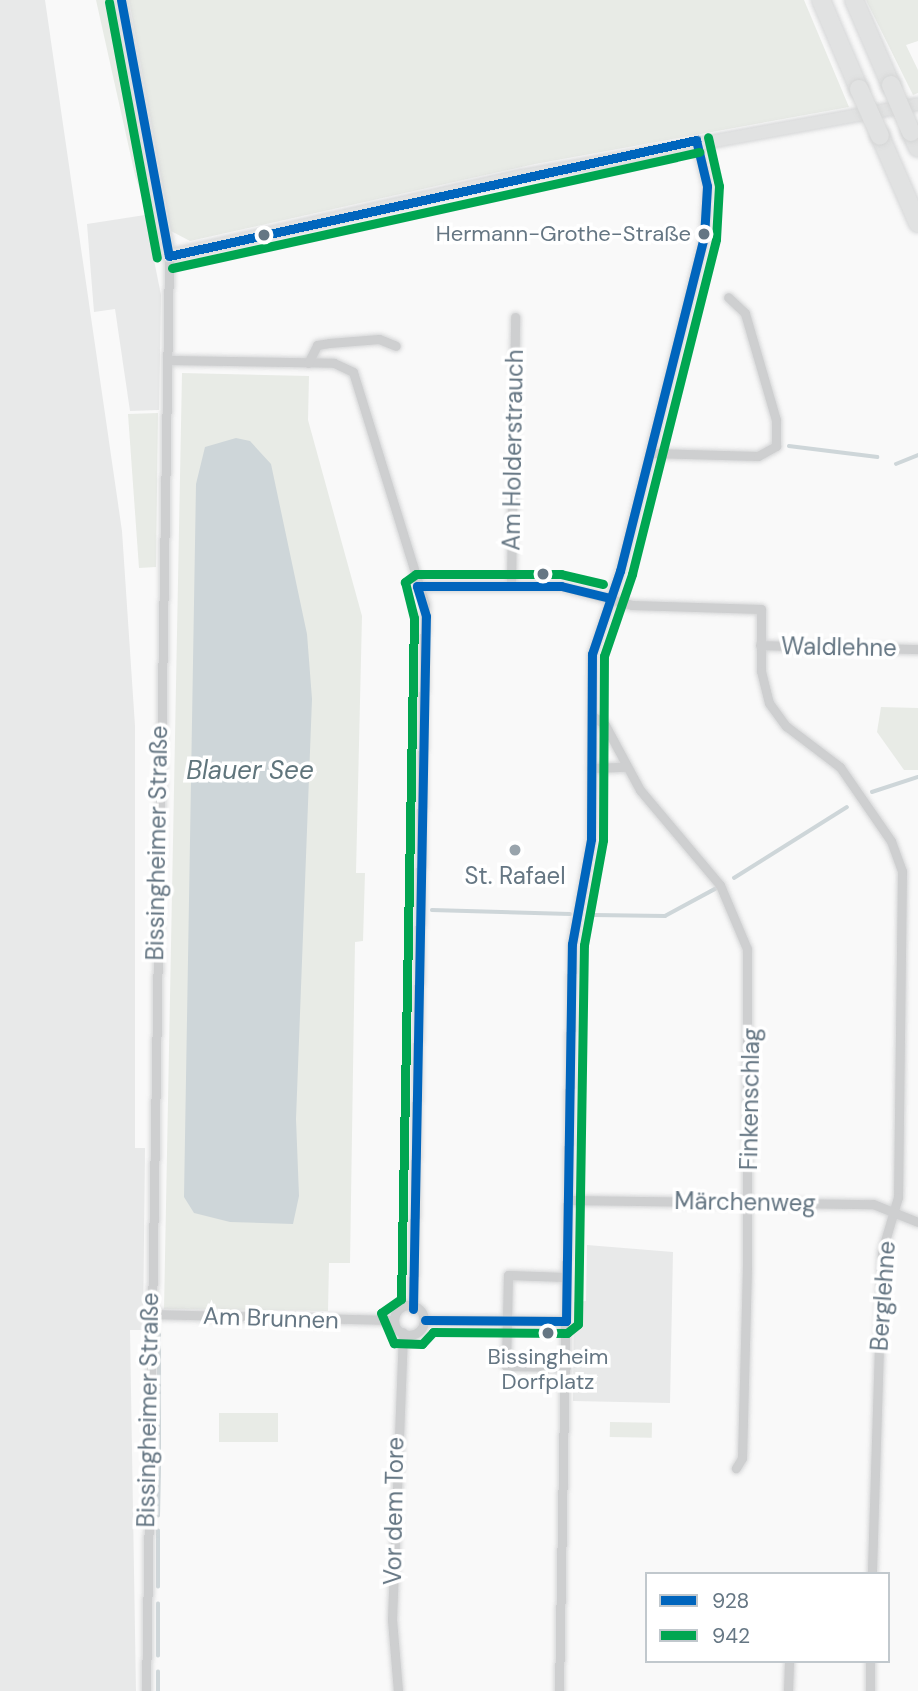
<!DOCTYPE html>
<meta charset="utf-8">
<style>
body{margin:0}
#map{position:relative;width:918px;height:1691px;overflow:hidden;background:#f9f9f9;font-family:"DM Sans",sans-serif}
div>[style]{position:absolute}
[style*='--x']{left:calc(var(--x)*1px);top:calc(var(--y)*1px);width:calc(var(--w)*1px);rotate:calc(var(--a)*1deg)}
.built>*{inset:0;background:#e8e9e9}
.green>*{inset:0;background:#e8ebe6;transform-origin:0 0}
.water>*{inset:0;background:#ced6d9}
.stream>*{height:3.5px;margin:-1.75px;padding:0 1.75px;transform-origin:1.75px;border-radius:1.75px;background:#ced6d9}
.roads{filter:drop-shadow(0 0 2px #d5d6d7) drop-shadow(0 0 2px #d5d6d7)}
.street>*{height:9px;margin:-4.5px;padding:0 4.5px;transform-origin:4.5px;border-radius:4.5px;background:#cecfd0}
.street>.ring{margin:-4.5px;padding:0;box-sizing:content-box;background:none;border:9px solid #cecfd0;border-radius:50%}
.secondary>*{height:12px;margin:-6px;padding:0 6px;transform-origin:6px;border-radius:6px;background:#e1e2e2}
.highway>*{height:18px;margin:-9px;padding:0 9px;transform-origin:9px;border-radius:9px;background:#e1e2e2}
.bridges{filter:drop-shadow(0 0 2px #d5d6d6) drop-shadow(0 0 2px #d5d6d6)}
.highway-bridge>*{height:18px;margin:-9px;padding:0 9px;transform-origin:9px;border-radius:9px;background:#e1e2e2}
.bus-1>*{height:9px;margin:-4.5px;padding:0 4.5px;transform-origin:4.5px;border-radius:4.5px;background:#0065bd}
.bus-2>*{height:9px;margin:-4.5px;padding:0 4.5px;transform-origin:4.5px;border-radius:4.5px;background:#00a651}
.dots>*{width:19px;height:19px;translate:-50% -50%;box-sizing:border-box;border:4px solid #fff;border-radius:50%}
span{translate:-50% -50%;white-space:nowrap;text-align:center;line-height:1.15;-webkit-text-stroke:7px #fff;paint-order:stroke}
.bus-label{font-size:22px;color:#657683}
.right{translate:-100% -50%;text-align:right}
.street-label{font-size:24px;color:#657683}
.poi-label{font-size:24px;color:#657683}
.water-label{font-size:26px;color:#60757c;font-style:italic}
.legend{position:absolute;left:645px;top:1572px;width:245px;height:91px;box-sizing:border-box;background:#fff;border:2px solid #c1c8cd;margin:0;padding:9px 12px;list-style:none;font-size:21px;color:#657683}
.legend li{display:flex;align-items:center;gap:14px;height:35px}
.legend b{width:35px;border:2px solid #c1c8cd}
</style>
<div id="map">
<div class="built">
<div style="clip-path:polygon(0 0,45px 0,122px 531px,135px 726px,135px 1148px,145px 1148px,143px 1330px,130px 1330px,136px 1691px,0 1691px)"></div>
<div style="clip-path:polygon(145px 215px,161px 295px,159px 410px,130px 411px,115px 309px,94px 312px,87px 224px)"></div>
<div style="clip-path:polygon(587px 1245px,673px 1252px,670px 1403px,573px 1401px,574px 1302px,586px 1301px)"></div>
</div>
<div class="green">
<div style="clip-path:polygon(96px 0,109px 0,145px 206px,135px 175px)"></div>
<div style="clip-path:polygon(129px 0,804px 0,849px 107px,535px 164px,190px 241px,171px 231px)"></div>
<div style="clip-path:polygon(866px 0,918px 0,918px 41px,906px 45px,918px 70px,918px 93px,913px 95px)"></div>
<div style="clip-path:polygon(182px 373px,309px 376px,308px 420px,362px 616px,356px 873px,365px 873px,363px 941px,355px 942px,350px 1263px,329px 1263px,328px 1311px,164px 1309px)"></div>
<div style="clip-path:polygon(158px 413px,156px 567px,139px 568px,128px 414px)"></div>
<div style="clip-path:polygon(881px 707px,918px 708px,918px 770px,904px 770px,877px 732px)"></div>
<div style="left:219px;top:1413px;width:59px;height:29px"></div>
<div style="left:610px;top:1422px;width:42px;height:15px;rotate:1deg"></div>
</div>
<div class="water">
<div style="clip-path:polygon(236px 438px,250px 441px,271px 464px,307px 634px,312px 699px,296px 1119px,299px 1196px,293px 1224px,230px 1222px,194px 1213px,184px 1197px,196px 484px,205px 447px)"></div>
</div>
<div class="stream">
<div style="--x:789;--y:446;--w:89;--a:7.1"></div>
<div style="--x:896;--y:464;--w:24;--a:-22"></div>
<div style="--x:872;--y:792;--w:48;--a:-18.1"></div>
<div style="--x:734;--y:878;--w:133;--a:-32.1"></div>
<div style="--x:432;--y:910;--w:138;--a:1.7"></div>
<div style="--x:594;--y:915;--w:71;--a:0.8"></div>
<div style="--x:665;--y:916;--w:57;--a:-28.4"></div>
<div style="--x:159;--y:1451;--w:116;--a:-90"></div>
<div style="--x:158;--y:1516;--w:49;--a:-88.8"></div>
<div style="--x:158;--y:1587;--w:56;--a:-90"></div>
<div style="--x:158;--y:1656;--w:52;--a:-90"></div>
<div style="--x:158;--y:1691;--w:19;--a:-90"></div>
</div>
<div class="roads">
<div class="street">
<div style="--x:170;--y:360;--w:164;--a:1"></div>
<div style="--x:334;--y:363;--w:21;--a:25"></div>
<div style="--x:353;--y:372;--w:244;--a:72.8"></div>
<div style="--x:425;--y:605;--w:704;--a:90.98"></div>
<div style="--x:308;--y:363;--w:20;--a:-63"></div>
<div style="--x:317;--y:345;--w:12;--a:-9"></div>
<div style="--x:329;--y:343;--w:50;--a:-4.6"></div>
<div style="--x:379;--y:339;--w:18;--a:22"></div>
<div style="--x:651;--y:453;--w:107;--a:1.6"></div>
<div style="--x:758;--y:456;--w:21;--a:-29"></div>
<div style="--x:776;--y:446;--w:26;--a:-90"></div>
<div style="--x:776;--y:420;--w:111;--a:-106.2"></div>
<div style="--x:745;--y:313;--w:23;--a:-137"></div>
<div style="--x:511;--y:584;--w:267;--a:-89.1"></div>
<div style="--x:417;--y:586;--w:144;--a:0"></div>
<div style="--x:561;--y:586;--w:73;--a:15"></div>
<div style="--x:632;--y:605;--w:129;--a:1.8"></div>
<div style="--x:761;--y:609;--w:62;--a:90"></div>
<div style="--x:761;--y:671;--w:33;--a:76"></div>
<div style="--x:769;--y:703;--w:29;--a:54"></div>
<div style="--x:786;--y:726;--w:68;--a:37.2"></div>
<div style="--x:840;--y:767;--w:90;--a:55.4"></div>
<div style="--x:891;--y:841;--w:32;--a:70"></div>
<div style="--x:902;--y:871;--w:326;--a:90.7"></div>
<div style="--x:898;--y:1197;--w:56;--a:106.5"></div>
<div style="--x:882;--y:1251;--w:323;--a:91.8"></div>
<div style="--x:760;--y:645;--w:158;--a:1.5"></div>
<div style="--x:593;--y:716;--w:15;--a:37"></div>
<div style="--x:605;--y:725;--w:74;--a:61.7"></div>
<div style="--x:640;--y:790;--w:124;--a:49.9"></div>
<div style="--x:720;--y:885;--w:69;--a:67.1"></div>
<div style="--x:747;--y:949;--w:318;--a:90"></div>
<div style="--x:747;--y:1267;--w:191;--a:91.5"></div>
<div style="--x:742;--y:1458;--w:12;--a:121"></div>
<div style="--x:591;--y:768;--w:35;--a:-2"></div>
<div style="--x:568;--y:1200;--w:305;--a:0.8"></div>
<div style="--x:873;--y:1204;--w:48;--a:21.8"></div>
<div style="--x:566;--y:1277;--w:58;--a:-178"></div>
<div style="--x:508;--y:1275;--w:91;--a:91.3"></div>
<div style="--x:506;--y:1366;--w:60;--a:1"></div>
<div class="ring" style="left:394px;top:1305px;width:21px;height:21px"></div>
<div style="--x:150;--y:1314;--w:242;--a:1.4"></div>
<div style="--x:425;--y:1320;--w:141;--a:0.4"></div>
<div style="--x:146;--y:1691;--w:1435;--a:-89.08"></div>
<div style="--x:398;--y:1691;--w:72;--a:-94.8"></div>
<div style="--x:392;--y:1619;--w:287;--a:-87.8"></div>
<div style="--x:559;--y:1691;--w:747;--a:-89"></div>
<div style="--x:572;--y:944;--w:107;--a:-79.7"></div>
<div style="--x:591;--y:839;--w:185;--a:-89.7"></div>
<div style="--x:592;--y:654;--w:88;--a:-71.4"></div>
<div style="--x:620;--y:571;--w:344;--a:-75.9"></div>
<div style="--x:704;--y:237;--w:51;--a:-86.6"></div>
<div style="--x:707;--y:186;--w:47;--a:-103.4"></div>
<div style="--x:788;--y:1691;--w:30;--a:-88"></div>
<div style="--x:870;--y:1691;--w:30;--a:-90"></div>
</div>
<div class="secondary">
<div style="--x:121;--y:0;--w:260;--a:79.4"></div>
<div style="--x:169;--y:256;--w:362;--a:-12.8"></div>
<div style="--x:522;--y:176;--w:402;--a:-10.3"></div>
</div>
<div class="highway">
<div style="--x:821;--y:0;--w:97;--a:66.9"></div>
<div style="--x:854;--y:0;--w:93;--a:66.5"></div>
<div style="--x:911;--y:132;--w:17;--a:66"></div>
<div style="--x:880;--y:136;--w:95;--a:66.4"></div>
</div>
</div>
<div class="bridges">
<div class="highway-bridge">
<div style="--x:891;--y:85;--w:51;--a:66.9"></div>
<div style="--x:859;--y:89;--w:51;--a:65.9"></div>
</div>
</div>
<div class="bus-1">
<div style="--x:121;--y:0;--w:260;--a:79.4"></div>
<div style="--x:169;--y:256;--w:540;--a:-12.41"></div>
<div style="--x:417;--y:586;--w:144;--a:0"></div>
<div style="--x:561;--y:586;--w:50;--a:13.8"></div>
<div style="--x:413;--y:1309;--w:693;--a:-88.93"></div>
<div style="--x:426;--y:616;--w:31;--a:-107"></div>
<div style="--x:425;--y:1320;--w:141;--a:0.4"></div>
<div style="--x:566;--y:1321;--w:377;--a:-89.1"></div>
<div style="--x:572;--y:944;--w:107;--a:-79.7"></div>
<div style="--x:591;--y:839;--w:185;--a:-89.7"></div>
<div style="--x:592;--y:654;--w:88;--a:-71.4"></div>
<div style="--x:620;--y:571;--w:344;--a:-75.9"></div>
<div style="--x:704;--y:237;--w:51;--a:-86.6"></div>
<div style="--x:707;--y:186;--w:47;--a:-103.4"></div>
</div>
<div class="bus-2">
<div style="--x:109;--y:2;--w:260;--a:79.4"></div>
<div style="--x:172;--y:268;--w:540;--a:-12.41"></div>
<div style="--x:603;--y:584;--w:43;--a:-166.6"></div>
<div style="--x:561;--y:574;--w:145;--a:180"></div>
<div style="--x:416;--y:574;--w:14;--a:144"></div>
<div style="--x:405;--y:582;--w:37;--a:76"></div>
<div style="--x:414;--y:618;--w:681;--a:91.09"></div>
<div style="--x:401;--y:1299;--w:24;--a:145"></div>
<div style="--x:381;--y:1313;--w:33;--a:67"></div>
<div style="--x:394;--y:1343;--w:28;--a:2"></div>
<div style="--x:422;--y:1344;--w:16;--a:-47"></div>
<div style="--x:433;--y:1332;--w:134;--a:0.4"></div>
<div style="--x:567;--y:1333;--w:14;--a:-39"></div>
<div style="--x:578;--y:1324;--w:379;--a:-89.1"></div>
<div style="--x:584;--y:945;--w:107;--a:-79.7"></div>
<div style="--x:603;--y:840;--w:184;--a:-89.7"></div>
<div style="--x:604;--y:656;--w:87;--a:-71.1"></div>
<div style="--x:632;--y:574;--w:345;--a:-75.9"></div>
<div style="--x:716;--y:239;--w:53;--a:-86.8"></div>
<div style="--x:719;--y:186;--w:50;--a:-102.7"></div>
</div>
<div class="dots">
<div style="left:704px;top:234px;background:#657683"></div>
<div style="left:264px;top:235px;background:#657683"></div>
<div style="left:543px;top:574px;background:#657683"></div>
<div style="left:515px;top:850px;background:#99a4ac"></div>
<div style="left:548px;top:1333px;background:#657683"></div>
</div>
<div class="bus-label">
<span class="right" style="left:691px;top:234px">Hermann-Grothe-Straße</span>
<span style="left:548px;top:1369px">Bissingheim<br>Dorfplatz</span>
</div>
<div class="street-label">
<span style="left:513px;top:450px;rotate:-89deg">Am Holderstrauch</span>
<span style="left:839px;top:647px;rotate:1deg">Waldlehne</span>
<span style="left:157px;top:843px;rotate:-89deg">Bissingheimer Straße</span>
<span style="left:750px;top:1099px;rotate:-89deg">Finkenschlag</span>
<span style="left:745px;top:1202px;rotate:1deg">Märchenweg</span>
<span style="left:883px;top:1296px;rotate:-86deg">Berglehne</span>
<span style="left:271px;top:1318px;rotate:2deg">Am Brunnen</span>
<span style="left:148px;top:1410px;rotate:-89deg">Bissingheimer Straße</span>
<span style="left:394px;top:1511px;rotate:-89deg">Vor dem Tore</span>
</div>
<div class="poi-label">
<span style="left:515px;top:876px">St. Rafael</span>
</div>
<div class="water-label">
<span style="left:250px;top:771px">Blauer See</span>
</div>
<ul class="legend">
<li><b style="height:9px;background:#0065bd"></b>928</li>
<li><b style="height:9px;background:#00a651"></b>942</li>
</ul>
</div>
